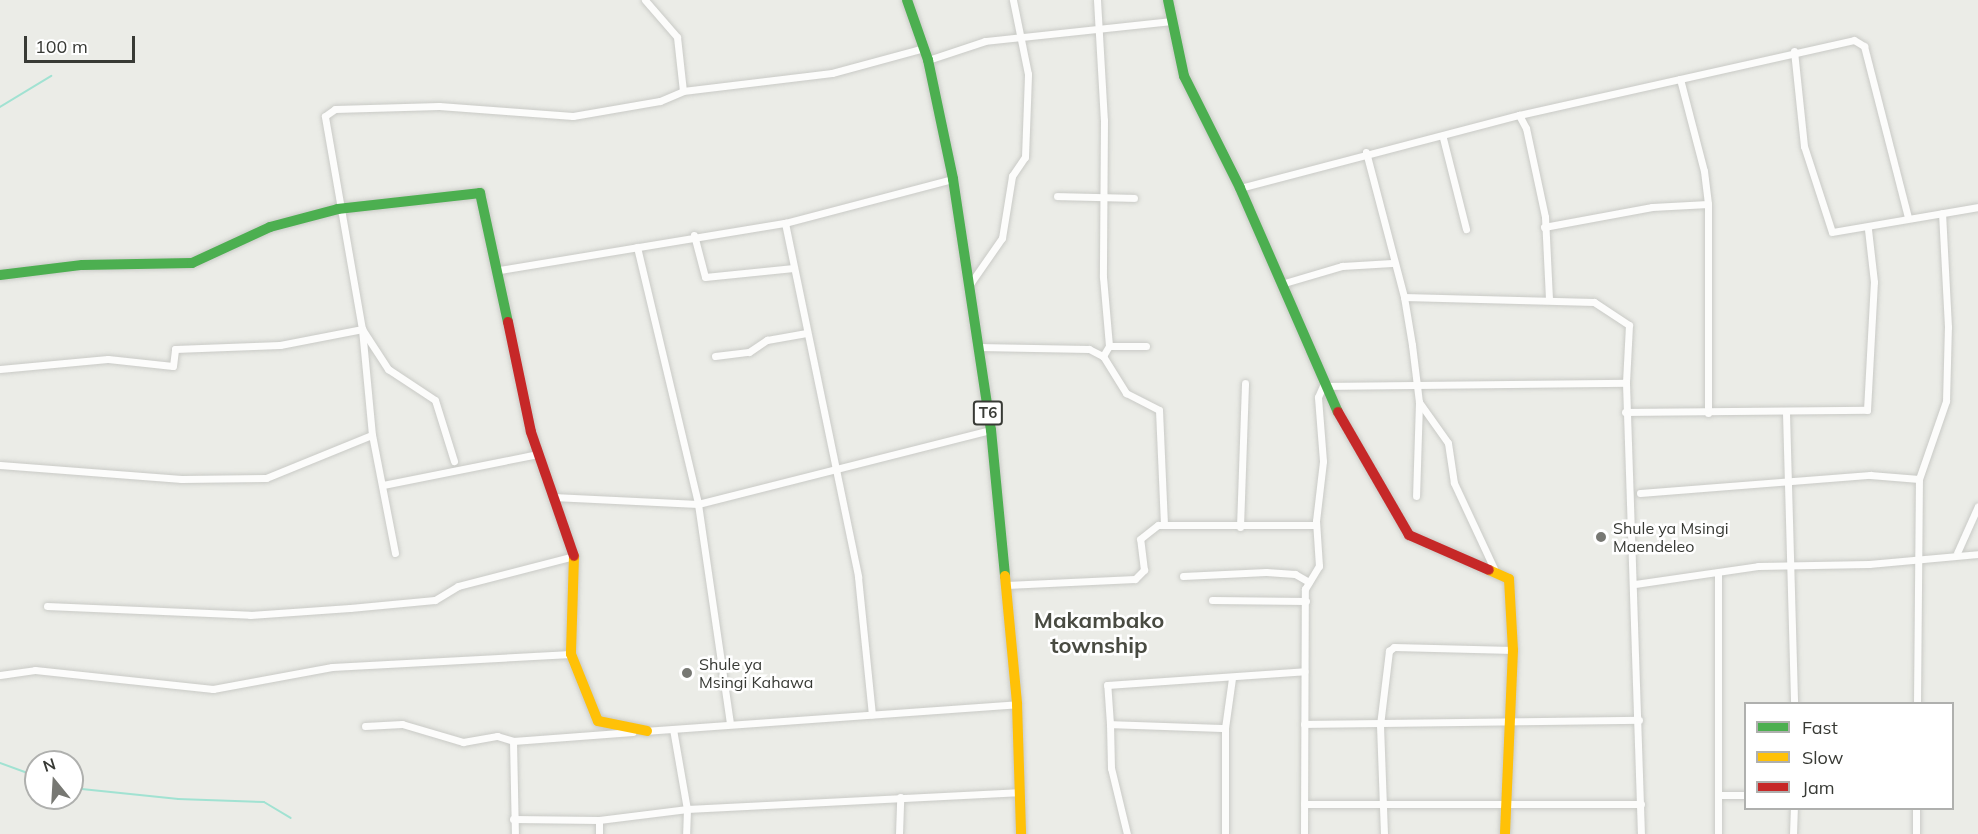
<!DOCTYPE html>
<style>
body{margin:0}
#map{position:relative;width:1978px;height:834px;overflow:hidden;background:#ebece7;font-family:Mulish,sans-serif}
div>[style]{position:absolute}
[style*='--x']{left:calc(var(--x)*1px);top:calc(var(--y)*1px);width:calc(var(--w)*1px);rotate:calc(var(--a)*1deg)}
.stream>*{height:2px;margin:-1px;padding:0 1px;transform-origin:1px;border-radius:1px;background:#a1e2d2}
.roads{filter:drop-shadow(0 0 2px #c9cac6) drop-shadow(0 0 2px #c9cac6)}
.street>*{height:7px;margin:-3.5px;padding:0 3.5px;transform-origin:3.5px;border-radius:3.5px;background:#fcfcfb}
.fast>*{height:10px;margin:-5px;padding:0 5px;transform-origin:5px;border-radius:5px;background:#4caf50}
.slow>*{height:10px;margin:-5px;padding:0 5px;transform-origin:5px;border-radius:5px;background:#ffc107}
.jam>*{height:10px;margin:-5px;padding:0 5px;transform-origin:5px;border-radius:5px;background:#c62828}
.dots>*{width:16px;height:16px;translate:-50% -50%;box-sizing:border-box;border:3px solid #fff;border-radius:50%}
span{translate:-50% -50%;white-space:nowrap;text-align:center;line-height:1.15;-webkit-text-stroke:5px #fff;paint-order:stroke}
.shield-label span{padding:2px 4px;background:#fff;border:2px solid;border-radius:4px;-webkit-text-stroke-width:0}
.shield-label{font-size:15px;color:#383a35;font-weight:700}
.poi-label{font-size:16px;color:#383a35}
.left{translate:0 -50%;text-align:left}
.district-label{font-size:22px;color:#494b42;font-weight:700}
.legend{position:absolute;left:1744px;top:702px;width:210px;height:108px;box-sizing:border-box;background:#fff;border:2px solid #afb0ae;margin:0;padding:8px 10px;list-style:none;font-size:18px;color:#383a35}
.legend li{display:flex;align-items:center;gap:12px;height:30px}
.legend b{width:30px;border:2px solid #afb0ae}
.north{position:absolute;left:24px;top:750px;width:60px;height:60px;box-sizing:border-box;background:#fff;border:2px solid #afb0ae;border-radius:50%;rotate:342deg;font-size:16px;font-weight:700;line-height:24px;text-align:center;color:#383a35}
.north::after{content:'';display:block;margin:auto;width:21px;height:27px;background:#777873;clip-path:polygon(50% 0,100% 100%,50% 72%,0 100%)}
.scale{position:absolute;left:24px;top:36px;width:111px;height:27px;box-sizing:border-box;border:3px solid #383a35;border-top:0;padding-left:8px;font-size:18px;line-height:21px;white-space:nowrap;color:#383a35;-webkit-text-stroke:4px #fff;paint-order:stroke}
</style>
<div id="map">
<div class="stream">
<div style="--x:0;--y:107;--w:60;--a:-31.3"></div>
<div style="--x:0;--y:763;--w:38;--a:20"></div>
<div style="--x:72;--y:788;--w:107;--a:5.9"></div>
<div style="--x:178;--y:799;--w:86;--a:2"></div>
<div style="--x:264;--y:802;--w:31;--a:31"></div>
</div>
<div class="roads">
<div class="street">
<div style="--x:645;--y:0;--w:49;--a:49.1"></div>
<div style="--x:677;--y:37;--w:54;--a:83.7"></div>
<div style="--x:683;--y:91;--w:150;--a:-6.9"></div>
<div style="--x:832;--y:73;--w:95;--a:-15.2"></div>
<div style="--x:1097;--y:0;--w:120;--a:86.7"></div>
<div style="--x:1104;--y:120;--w:157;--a:90.4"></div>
<div style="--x:1103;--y:277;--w:69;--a:85"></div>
<div style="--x:1109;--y:346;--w:12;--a:121"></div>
<div style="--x:1794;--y:51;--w:96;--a:84"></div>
<div style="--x:1804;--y:146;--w:90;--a:72"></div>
<div style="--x:1832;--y:232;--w:148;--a:-9.7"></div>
<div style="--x:928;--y:60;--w:60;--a:-18.4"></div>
<div style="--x:985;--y:41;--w:189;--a:-6.1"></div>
<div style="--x:1680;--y:79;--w:95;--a:75.4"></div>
<div style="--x:1704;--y:171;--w:33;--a:83"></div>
<div style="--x:1708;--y:204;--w:209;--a:90"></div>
<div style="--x:1519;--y:115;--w:15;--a:62"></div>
<div style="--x:1526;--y:128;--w:91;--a:77.9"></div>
<div style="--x:1545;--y:217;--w:82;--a:87.2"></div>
<div style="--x:1443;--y:138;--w:94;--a:75.8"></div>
<div style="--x:1366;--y:152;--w:150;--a:75.3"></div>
<div style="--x:1404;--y:297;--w:49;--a:80.5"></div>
<div style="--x:1412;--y:345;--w:57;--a:83"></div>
<div style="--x:1419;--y:402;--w:94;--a:91.8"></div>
<div style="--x:1240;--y:188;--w:288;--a:-14.7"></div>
<div style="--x:1519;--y:115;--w:343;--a:-12.6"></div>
<div style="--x:1854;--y:40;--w:12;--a:31"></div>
<div style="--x:1864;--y:46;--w:177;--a:75.6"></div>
<div style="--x:1057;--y:196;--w:77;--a:1.5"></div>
<div style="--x:785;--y:223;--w:361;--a:78.3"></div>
<div style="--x:858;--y:577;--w:138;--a:84.2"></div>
<div style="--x:1544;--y:227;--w:110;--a:-10.5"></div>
<div style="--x:1652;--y:207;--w:56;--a:-3.1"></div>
<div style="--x:694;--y:235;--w:43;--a:75.3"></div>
<div style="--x:705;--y:277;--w:89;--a:-5.8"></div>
<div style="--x:637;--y:247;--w:264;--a:76.6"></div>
<div style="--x:698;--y:504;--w:222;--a:81.7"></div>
<div style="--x:500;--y:270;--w:289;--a:-9.4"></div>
<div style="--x:785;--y:223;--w:174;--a:-14.7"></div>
<div style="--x:970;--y:284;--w:56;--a:-55.2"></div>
<div style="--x:1002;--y:238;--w:63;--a:-80.8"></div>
<div style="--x:1012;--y:176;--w:23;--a:-56"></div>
<div style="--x:1025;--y:157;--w:83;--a:-87.9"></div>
<div style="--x:1028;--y:74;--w:76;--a:-101.5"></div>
<div style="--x:1281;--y:284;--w:64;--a:-16.4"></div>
<div style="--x:1342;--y:266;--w:50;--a:-3.4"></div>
<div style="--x:1404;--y:297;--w:190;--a:1.5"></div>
<div style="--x:1594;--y:302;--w:42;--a:33.3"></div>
<div style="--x:1629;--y:325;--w:58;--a:93"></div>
<div style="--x:1109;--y:346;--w:37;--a:0"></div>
<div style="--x:978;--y:347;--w:111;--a:1"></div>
<div style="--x:1089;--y:349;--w:16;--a:27"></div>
<div style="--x:1103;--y:356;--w:44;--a:58.1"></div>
<div style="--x:1126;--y:393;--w:37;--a:27"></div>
<div style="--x:1159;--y:410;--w:115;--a:87.5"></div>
<div style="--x:715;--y:356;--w:34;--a:-7"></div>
<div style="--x:749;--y:352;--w:22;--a:-34"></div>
<div style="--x:767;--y:340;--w:40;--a:-10"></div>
<div style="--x:0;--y:369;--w:108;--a:-5.3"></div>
<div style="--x:108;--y:359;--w:65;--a:6.1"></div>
<div style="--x:173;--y:366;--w:17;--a:-83"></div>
<div style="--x:175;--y:349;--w:105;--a:-2.2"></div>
<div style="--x:280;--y:345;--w:84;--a:-11"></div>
<div style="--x:362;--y:329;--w:48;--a:57"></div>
<div style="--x:388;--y:369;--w:56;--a:33.4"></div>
<div style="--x:435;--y:400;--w:64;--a:72.7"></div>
<div style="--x:1419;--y:402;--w:50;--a:54.7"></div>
<div style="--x:1448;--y:443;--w:40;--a:81.5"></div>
<div style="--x:1454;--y:483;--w:97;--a:65"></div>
<div style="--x:1625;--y:412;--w:242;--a:-0.5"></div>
<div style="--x:1867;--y:410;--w:128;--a:-86.9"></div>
<div style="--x:1874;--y:282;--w:53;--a:-96.5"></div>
<div style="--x:1786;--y:413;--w:291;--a:88.4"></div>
<div style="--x:0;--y:465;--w:182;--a:4.4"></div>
<div style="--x:181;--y:479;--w:85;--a:-0.7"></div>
<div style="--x:266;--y:478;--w:114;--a:-22.1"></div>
<div style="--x:383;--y:485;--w:158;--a:-11.3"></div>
<div style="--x:1640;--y:493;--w:231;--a:-4.5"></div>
<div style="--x:1870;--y:475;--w:49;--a:4.7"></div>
<div style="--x:553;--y:497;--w:145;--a:2.8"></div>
<div style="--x:698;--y:504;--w:302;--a:-14.2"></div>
<div style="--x:1240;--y:527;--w:144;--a:-88"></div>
<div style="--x:395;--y:553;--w:120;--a:-101"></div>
<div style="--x:372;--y:435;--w:106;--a:-95.4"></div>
<div style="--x:362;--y:329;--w:216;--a:-99.9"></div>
<div style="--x:325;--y:116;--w:12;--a:-35"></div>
<div style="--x:335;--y:109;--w:104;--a:-1.7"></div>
<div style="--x:439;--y:106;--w:134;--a:4.3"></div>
<div style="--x:573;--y:116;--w:88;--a:-9.8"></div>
<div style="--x:660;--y:101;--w:25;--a:-23"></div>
<div style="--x:1957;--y:553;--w:51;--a:-65.9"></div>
<div style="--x:1183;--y:576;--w:83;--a:-2.8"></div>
<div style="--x:1266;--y:572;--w:29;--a:4"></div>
<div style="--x:1295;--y:574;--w:16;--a:30"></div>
<div style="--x:1635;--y:584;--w:124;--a:-8.3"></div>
<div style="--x:1758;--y:566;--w:111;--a:-1"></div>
<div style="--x:1869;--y:564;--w:109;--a:-5.2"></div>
<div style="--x:1006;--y:585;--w:129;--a:-2.7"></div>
<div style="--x:1135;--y:579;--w:13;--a:-45"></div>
<div style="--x:1144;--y:570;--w:31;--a:-97"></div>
<div style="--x:1140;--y:539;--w:23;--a:-38"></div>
<div style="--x:1158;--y:525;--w:158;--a:0"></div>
<div style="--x:1212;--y:600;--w:94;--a:0.6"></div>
<div style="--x:47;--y:606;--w:203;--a:2.5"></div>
<div style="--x:250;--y:615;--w:100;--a:-4"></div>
<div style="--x:350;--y:608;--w:85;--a:-5.4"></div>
<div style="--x:435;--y:600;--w:27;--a:-31"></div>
<div style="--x:458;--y:586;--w:120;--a:-14.5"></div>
<div style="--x:0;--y:675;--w:35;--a:-8"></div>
<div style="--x:35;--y:670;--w:179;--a:6.1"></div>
<div style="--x:213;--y:689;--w:121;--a:-10.5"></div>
<div style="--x:332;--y:667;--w:239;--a:-3.1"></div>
<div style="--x:1917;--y:704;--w:225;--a:-89.5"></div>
<div style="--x:1919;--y:479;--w:83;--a:-70.9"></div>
<div style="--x:1946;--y:401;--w:74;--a:-88.5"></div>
<div style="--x:1948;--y:327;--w:114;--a:-93"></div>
<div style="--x:1110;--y:724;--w:39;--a:-94"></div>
<div style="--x:1107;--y:685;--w:198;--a:-4"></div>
<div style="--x:1304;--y:724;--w:335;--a:-0.7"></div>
<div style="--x:365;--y:726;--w:37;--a:-3"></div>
<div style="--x:402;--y:724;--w:64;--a:16.4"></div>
<div style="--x:463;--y:742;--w:35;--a:-10"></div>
<div style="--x:497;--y:736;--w:17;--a:17"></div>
<div style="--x:513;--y:741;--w:93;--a:88.8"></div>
<div style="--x:1225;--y:728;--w:50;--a:-82"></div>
<div style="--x:673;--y:729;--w:81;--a:80.1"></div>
<div style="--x:687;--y:809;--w:25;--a:92"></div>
<div style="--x:644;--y:731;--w:374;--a:-4.1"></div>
<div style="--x:513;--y:741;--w:120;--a:-4.3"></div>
<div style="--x:1718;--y:795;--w:28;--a:0"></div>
<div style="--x:1304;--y:804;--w:337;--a:0"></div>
<div style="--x:1916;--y:808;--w:26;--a:90"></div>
<div style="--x:513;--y:819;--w:86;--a:0.7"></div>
<div style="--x:599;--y:820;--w:89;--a:-7.1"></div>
<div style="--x:687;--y:809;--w:331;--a:-2.9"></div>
<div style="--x:599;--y:834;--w:14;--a:-90"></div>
<div style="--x:899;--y:834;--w:37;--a:-88"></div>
<div style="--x:1127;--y:834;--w:68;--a:-103.6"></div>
<div style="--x:1111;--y:768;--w:44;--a:-91.3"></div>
<div style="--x:1110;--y:724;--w:115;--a:2"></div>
<div style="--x:1225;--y:728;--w:106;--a:90"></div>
<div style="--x:1304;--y:834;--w:245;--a:-89.8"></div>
<div style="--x:1305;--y:589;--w:27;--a:-59"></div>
<div style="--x:1319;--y:566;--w:45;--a:-93.8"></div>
<div style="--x:1316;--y:521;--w:60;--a:-83.3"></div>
<div style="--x:1323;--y:461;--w:64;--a:-94.5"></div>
<div style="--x:1318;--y:397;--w:12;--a:-66"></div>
<div style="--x:1323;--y:386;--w:303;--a:-0.6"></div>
<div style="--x:1626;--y:383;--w:451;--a:88.1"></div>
<div style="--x:1384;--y:834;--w:109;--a:-92.1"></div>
<div style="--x:1380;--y:725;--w:75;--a:-83.1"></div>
<div style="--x:1389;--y:651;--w:6;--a:-39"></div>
<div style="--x:1394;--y:647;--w:119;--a:1.4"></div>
<div style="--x:1718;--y:834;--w:260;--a:-90"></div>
<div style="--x:1793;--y:834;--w:26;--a:-88"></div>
</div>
<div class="fast">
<div style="--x:907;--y:0;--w:64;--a:70.7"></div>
<div style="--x:928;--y:60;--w:122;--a:78.1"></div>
<div style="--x:953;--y:179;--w:254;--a:81.4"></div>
<div style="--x:991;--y:430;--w:147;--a:84.5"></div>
<div style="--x:1168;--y:0;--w:78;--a:78.1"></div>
<div style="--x:1184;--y:76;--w:125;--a:63.4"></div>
<div style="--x:1240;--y:188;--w:244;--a:66.4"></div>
<div style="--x:0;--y:275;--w:83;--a:-7"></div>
<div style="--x:82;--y:265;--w:110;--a:-1"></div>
<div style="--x:192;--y:263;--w:86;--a:-24.8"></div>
<div style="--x:270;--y:227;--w:70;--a:-14.8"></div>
<div style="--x:338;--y:209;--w:143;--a:-6.4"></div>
<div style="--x:480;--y:193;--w:132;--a:77.8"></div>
</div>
<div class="slow">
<div style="--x:574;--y:556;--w:98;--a:91.8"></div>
<div style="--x:571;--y:654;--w:72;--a:68.1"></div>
<div style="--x:598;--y:721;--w:50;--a:11.5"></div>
<div style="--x:1489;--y:570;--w:22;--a:24"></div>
<div style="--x:1509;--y:579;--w:71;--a:86.8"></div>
<div style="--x:1513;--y:650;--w:184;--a:92.5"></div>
<div style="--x:1005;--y:576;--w:129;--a:84.6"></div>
<div style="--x:1017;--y:704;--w:130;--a:88.2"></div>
</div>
<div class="jam">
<div style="--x:508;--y:322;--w:112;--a:78.2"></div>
<div style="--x:531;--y:432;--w:131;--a:70.9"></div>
<div style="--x:1338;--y:412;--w:142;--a:60"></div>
<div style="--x:1409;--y:535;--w:87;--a:23.6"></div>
</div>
</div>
<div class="dots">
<div style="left:1601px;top:537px;background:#777873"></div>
<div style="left:687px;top:673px;background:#777873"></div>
</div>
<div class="shield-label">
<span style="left:988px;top:413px">T6</span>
</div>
<div class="poi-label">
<span class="left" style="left:1613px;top:537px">Shule ya Msingi<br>Maendeleo</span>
<span class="left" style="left:699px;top:673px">Shule ya<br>Msingi Kahawa</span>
</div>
<div class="district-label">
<span style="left:1099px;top:633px">Makambako<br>township</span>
</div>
<ul class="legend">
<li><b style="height:8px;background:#4caf50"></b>Fast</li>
<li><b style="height:8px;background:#ffc107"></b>Slow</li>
<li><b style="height:8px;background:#c62828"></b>Jam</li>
</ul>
<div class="north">N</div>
<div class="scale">100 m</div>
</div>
